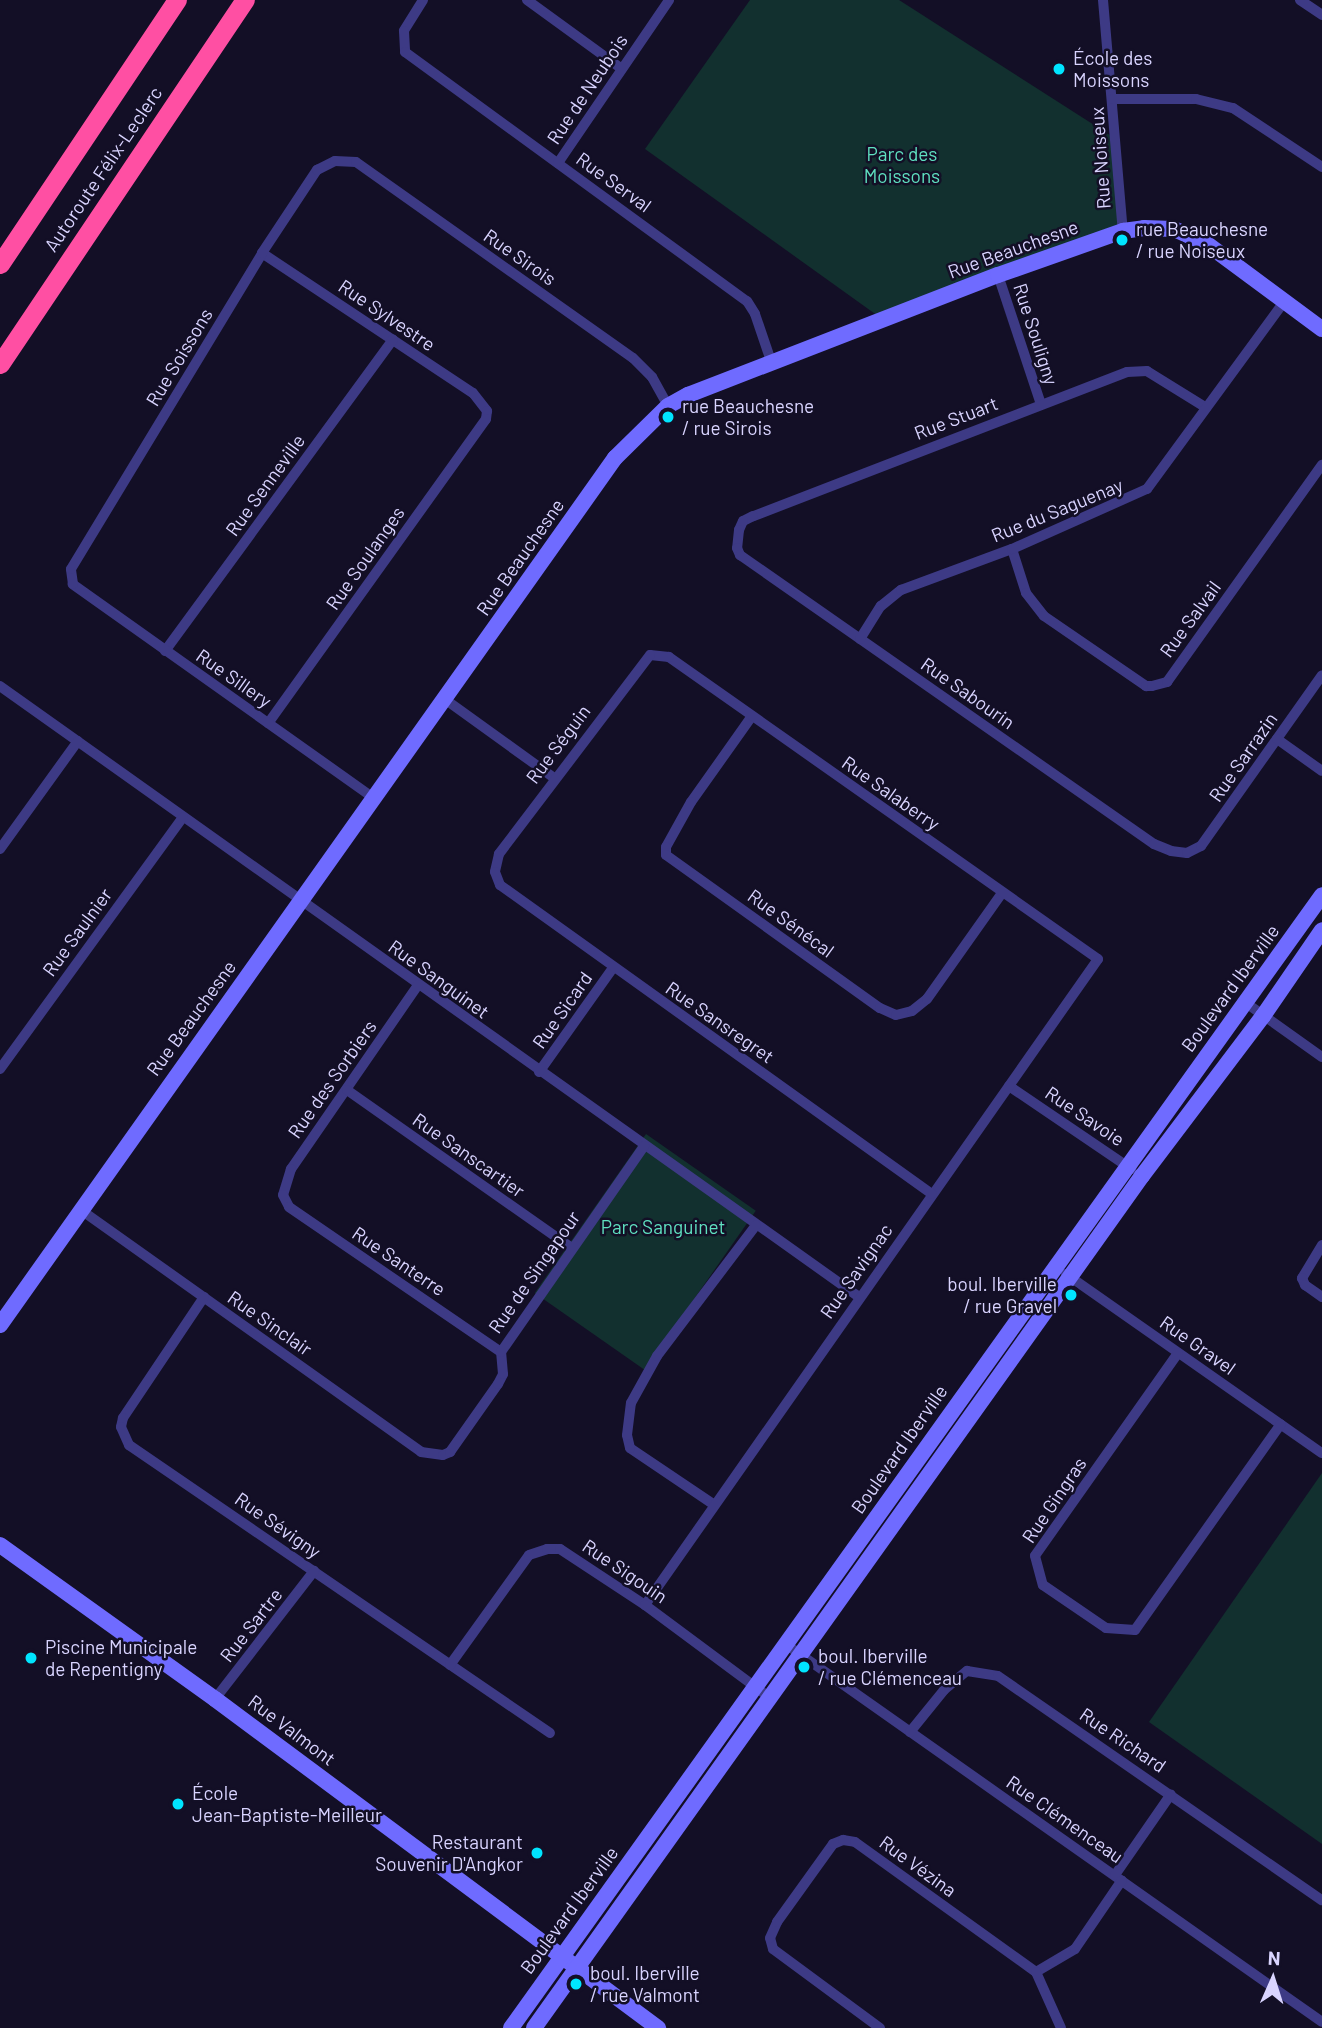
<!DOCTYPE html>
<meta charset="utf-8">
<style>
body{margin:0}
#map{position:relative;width:1322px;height:2028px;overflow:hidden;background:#130f26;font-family:Barlow,sans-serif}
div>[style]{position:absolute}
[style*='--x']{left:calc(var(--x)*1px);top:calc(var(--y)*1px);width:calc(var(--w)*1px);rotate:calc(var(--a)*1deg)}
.green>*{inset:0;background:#12302f;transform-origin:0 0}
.street>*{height:10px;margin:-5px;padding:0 5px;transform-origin:5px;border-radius:5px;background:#3d3a85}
.secondary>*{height:16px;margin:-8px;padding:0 8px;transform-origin:8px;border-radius:8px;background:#6f6bff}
.highway>*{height:19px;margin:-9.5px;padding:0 9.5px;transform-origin:9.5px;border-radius:9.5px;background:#ff4fa3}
.dots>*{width:19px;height:19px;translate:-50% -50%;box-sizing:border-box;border:4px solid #130f26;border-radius:50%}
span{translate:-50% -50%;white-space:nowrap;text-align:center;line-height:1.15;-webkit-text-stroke:5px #130f26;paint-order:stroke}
.poi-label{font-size:19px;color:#d9d4ff}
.left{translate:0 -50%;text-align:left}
.right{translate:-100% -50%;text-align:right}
.street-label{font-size:19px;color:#d9d4ff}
.park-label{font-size:19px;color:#5fe0c0}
.north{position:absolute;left:1238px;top:1944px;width:70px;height:70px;-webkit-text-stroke:5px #130f26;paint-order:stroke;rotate:3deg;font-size:19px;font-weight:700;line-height:28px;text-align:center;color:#d9d4ff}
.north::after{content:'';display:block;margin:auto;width:24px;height:32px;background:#d9d4ff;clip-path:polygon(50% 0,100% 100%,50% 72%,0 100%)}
</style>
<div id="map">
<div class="green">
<div style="clip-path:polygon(750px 0,899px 0,1116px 139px,1123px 231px,885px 321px,645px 149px)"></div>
<div style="left:646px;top:1134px;width:134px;height:194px;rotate:35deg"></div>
<div style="clip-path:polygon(1322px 1473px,1322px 1844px,1149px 1722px)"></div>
</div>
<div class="street">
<div style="--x:423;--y:0;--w:36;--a:122"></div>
<div style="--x:404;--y:31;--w:21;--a:87"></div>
<div style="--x:405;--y:52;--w:423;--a:36.1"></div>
<div style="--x:747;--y:301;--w:15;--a:58"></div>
<div style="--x:755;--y:314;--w:53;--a:71.2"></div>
<div style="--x:527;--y:0;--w:117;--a:36"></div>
<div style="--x:1103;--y:0;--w:232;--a:85.1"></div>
<div style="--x:1300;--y:0;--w:27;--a:34"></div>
<div style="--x:1113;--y:99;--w:83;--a:0"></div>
<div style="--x:1196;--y:99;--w:38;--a:14"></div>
<div style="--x:1233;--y:108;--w:107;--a:33.5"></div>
<div style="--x:558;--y:163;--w:197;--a:-55.7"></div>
<div style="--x:262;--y:253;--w:253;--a:33.6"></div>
<div style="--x:473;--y:393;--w:23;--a:52"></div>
<div style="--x:487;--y:411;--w:8;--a:97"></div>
<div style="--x:486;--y:419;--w:374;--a:125.6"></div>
<div style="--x:998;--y:275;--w:136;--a:71.6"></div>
<div style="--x:1205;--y:407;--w:68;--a:-148.2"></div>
<div style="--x:1147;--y:371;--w:20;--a:177"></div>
<div style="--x:1127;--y:372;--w:401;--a:158.9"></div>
<div style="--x:753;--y:516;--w:11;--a:153"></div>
<div style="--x:743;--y:521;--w:10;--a:114"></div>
<div style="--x:739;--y:530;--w:18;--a:96"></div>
<div style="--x:737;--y:548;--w:8;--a:67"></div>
<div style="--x:740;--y:555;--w:505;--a:34.92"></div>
<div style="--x:1154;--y:844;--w:18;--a:22"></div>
<div style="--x:1171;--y:851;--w:16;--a:7"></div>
<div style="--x:1187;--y:853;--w:16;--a:-27"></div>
<div style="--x:1201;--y:846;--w:209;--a:-54.7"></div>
<div style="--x:1012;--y:549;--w:46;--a:72.3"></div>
<div style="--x:1026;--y:593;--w:29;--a:52"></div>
<div style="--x:1044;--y:616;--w:124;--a:34.5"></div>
<div style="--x:1146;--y:686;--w:6;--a:0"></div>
<div style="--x:1152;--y:686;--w:16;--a:-15"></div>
<div style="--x:1167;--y:682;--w:267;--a:-54.5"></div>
<div style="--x:860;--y:639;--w:39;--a:-58"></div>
<div style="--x:881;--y:606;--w:26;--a:-39"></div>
<div style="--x:901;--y:590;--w:118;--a:-20.3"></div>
<div style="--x:1012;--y:549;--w:148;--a:-24"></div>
<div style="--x:1147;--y:489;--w:232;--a:-53.8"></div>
<div style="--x:165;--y:651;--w:386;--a:-53.8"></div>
<div style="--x:0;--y:686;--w:1054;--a:35.42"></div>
<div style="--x:446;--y:700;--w:133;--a:35.8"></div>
<div style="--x:752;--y:716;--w:105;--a:125.3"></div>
<div style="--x:691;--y:802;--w:51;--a:119.1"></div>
<div style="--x:666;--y:847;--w:8;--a:90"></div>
<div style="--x:666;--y:855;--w:263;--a:35.6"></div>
<div style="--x:880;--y:1008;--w:17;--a:24"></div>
<div style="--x:896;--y:1015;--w:16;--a:-14"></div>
<div style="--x:912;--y:1011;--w:19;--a:-39"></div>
<div style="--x:927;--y:999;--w:130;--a:-54.7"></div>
<div style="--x:1277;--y:739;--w:55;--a:35.4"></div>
<div style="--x:375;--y:799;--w:371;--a:-144.6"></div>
<div style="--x:73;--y:584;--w:15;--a:-98"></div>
<div style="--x:71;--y:569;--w:369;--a:-58.8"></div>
<div style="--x:262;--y:253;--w:100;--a:-56.5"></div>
<div style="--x:317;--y:170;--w:20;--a:-27"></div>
<div style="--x:335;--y:161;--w:21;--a:3"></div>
<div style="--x:356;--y:162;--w:339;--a:35.3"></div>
<div style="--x:633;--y:358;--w:27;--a:45"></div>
<div style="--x:652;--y:377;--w:33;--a:61"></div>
<div style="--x:0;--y:849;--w:133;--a:-54.2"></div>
<div style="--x:418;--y:985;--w:224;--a:124.6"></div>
<div style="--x:291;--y:1169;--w:27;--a:107"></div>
<div style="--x:283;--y:1195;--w:13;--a:63"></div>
<div style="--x:289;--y:1207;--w:257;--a:34.4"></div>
<div style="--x:1246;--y:1003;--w:93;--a:35.4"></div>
<div style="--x:0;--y:1069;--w:311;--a:-54"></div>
<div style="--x:539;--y:1072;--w:128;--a:-54.6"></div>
<div style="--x:1009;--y:1086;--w:148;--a:34.2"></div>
<div style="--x:347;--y:1090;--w:275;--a:35.1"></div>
<div style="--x:81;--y:1210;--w:417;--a:35.4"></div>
<div style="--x:421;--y:1452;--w:22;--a:8"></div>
<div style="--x:443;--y:1455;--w:8;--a:-23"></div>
<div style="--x:450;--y:1452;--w:83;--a:-54.8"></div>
<div style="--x:498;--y:1384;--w:11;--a:-63"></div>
<div style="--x:503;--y:1374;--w:22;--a:-95"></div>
<div style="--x:501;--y:1352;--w:251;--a:-55.2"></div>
<div style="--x:1322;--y:1245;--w:39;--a:121"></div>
<div style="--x:1302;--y:1278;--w:8;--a:67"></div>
<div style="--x:1305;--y:1285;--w:21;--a:35"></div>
<div style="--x:1066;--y:1274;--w:312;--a:35"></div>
<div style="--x:204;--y:1297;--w:146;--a:123.8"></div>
<div style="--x:123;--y:1418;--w:9;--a:103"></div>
<div style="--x:121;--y:1427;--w:20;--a:66"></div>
<div style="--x:129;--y:1445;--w:510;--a:34.38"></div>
<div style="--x:1178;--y:1353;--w:248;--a:125.2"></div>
<div style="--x:1035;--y:1556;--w:30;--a:75"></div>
<div style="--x:1043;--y:1585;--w:76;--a:34.3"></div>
<div style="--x:1106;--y:1628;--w:29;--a:4"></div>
<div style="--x:1135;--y:1630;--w:252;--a:-54.7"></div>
<div style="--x:713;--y:1504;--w:100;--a:-146"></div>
<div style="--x:630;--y:1448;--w:13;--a:-103"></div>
<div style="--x:627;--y:1435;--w:32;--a:-83"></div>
<div style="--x:631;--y:1403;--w:54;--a:-61"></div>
<div style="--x:657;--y:1356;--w:164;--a:-52.9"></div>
<div style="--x:645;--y:1605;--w:789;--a:-54.96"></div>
<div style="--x:1098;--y:959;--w:525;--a:-144.86"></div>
<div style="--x:669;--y:657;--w:19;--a:-174"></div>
<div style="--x:650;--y:655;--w:250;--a:127.2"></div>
<div style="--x:499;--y:854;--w:18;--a:103"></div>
<div style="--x:495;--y:872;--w:14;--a:69"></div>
<div style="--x:500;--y:885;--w:531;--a:35.58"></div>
<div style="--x:787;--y:1645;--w:654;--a:35.17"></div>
<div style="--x:450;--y:1665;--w:135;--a:-54.3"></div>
<div style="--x:529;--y:1555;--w:19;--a:-18"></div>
<div style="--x:547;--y:1549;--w:13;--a:0"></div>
<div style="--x:560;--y:1549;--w:102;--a:33.4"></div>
<div style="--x:645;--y:1605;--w:156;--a:36.6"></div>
<div style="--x:215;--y:1699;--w:162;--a:-52.3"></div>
<div style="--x:910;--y:1732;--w:54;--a:-51"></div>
<div style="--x:944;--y:1690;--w:30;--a:-40"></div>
<div style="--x:967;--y:1671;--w:31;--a:9"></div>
<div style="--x:998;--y:1676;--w:394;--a:34.7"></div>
<div style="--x:1115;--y:1875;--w:98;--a:-55.3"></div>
<div style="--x:1036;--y:1972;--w:45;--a:-30.5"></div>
<div style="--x:1075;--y:1949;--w:83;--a:-55.7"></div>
<div style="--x:880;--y:2028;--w:133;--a:-143.6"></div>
<div style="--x:773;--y:1949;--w:11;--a:-105"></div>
<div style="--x:770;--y:1938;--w:17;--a:-66"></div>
<div style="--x:777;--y:1922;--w:96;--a:-54.3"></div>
<div style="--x:833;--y:1844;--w:11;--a:-22"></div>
<div style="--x:843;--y:1840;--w:12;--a:9"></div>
<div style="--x:855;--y:1842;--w:223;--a:35.7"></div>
<div style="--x:1036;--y:1972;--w:61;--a:65.9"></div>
</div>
<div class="secondary">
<div style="--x:0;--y:1325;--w:1063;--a:-54.65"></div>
<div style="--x:615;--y:458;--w:74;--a:-44.5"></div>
<div style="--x:668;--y:406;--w:23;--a:-29"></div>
<div style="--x:688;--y:395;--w:332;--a:-21.2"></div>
<div style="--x:998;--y:275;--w:133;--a:-19.4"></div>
<div style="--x:1123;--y:231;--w:21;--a:-8"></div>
<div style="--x:1144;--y:228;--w:30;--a:2"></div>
<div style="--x:1174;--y:229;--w:36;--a:24"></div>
<div style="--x:1207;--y:244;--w:143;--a:36.5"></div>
<div style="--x:0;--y:1545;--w:264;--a:35.6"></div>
<div style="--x:215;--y:1699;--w:552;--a:36.6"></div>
<div style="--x:511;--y:2028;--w:1393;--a:-54.4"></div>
<div style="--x:534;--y:2028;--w:1047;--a:-54.49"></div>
<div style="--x:1142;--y:1176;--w:201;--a:-52.9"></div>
<div style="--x:1263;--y:1016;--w:104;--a:-55.5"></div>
</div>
<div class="highway">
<div style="--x:0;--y:264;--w:318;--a:-56.2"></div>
<div style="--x:0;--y:364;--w:439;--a:-56.1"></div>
</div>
<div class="dots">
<div style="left:1059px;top:69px;background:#00e5ff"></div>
<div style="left:1122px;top:240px;background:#00e5ff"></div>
<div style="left:668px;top:417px;background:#00e5ff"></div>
<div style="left:1071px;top:1295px;background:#00e5ff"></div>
<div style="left:31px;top:1658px;background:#00e5ff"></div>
<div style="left:804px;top:1667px;background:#00e5ff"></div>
<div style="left:178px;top:1804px;background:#00e5ff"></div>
<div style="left:537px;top:1853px;background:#00e5ff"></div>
<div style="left:576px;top:1984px;background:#00e5ff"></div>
</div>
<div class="poi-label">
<span class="left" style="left:1073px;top:69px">École des<br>Moissons</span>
<span class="left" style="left:1136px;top:240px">rue Beauchesne<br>/ rue Noiseux</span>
<span class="left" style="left:682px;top:417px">rue Beauchesne<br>/ rue Sirois</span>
<span class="right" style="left:1057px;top:1295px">boul. Iberville<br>/ rue Gravel</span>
<span class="left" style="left:45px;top:1658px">Piscine Municipale<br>de Repentigny</span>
<span class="left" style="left:818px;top:1667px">boul. Iberville<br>/ rue Clémenceau</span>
<span class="left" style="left:192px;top:1804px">École<br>Jean-Baptiste-Meilleur</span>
<span class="right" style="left:523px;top:1853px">Restaurant<br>Souvenir D'Angkor</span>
<span class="left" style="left:590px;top:1984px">boul. Iberville<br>/ rue Valmont</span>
</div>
<div class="street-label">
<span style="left:587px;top:89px;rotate:-56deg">Rue de Neubois</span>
<span style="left:1100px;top:158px;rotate:-94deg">Rue Noiseux</span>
<span style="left:103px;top:169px;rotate:-56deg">Autoroute Félix-Leclerc</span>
<span style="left:614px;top:182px;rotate:36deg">Rue Serval</span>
<span style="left:1013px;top:249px;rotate:-20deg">Rue Beauchesne</span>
<span style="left:520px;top:257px;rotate:35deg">Rue Sirois</span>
<span style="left:387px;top:315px;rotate:34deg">Rue Sylvestre</span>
<span style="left:1036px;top:334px;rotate:72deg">Rue Souligny</span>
<span style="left:179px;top:357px;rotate:-59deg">Rue Soissons</span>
<span style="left:956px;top:418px;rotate:-21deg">Rue Stuart</span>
<span style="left:265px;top:485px;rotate:-54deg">Rue Senneville</span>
<span style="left:1057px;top:510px;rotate:-22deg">Rue du Saguenay</span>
<span style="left:520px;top:557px;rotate:-55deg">Rue Beauchesne</span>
<span style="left:365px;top:558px;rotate:-55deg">Rue Soulanges</span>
<span style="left:1190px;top:619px;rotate:-54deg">Rue Salvail</span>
<span style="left:234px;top:678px;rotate:35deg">Rue Sillery</span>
<span style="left:968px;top:693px;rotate:35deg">Rue Sabourin</span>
<span style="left:558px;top:744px;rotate:-53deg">Rue Séguin</span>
<span style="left:1243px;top:757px;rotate:-55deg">Rue Sarrazin</span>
<span style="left:891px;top:793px;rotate:35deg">Rue Salaberry</span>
<span style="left:791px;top:923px;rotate:36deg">Rue Sénécal</span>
<span style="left:77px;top:932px;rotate:-54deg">Rue Saulnier</span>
<span style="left:439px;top:979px;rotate:36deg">Rue Sanguinet</span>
<span style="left:1230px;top:988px;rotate:-54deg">Boulevard Iberville</span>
<span style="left:562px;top:1010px;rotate:-55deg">Rue Sicard</span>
<span style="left:191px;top:1018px;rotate:-54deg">Rue Beauchesne</span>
<span style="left:720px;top:1022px;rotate:35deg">Rue Sansregret</span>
<span style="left:332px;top:1079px;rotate:-55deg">Rue des Sorbiers</span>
<span style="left:1085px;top:1116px;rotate:34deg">Rue Savoie</span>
<span style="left:469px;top:1155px;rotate:35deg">Rue Sanscartier</span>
<span style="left:399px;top:1261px;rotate:34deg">Rue Santerre</span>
<span style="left:856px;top:1271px;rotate:-55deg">Rue Savignac</span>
<span style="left:534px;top:1272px;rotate:-55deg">Rue de Singapour</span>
<span style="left:270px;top:1323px;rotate:35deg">Rue Sinclair</span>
<span style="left:1198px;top:1345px;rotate:35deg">Rue Gravel</span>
<span style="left:899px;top:1449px;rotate:-55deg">Boulevard Iberville</span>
<span style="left:1054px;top:1500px;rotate:-56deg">Rue Gingras</span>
<span style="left:278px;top:1525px;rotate:35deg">Rue Sévigny</span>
<span style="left:625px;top:1571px;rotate:34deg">Rue Sigouin</span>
<span style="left:251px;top:1625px;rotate:-52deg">Rue Sartre</span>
<span style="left:292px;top:1730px;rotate:37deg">Rue Valmont</span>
<span style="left:1123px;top:1740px;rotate:34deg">Rue Richard</span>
<span style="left:1065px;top:1819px;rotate:35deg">Rue Clémenceau</span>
<span style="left:918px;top:1866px;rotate:36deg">Rue Vézina</span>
<span style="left:569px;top:1910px;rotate:-54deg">Boulevard Iberville</span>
</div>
<div class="park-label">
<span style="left:902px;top:165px">Parc des<br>Moissons</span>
<span style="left:663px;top:1227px">Parc Sanguinet</span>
</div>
<div class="north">N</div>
</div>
